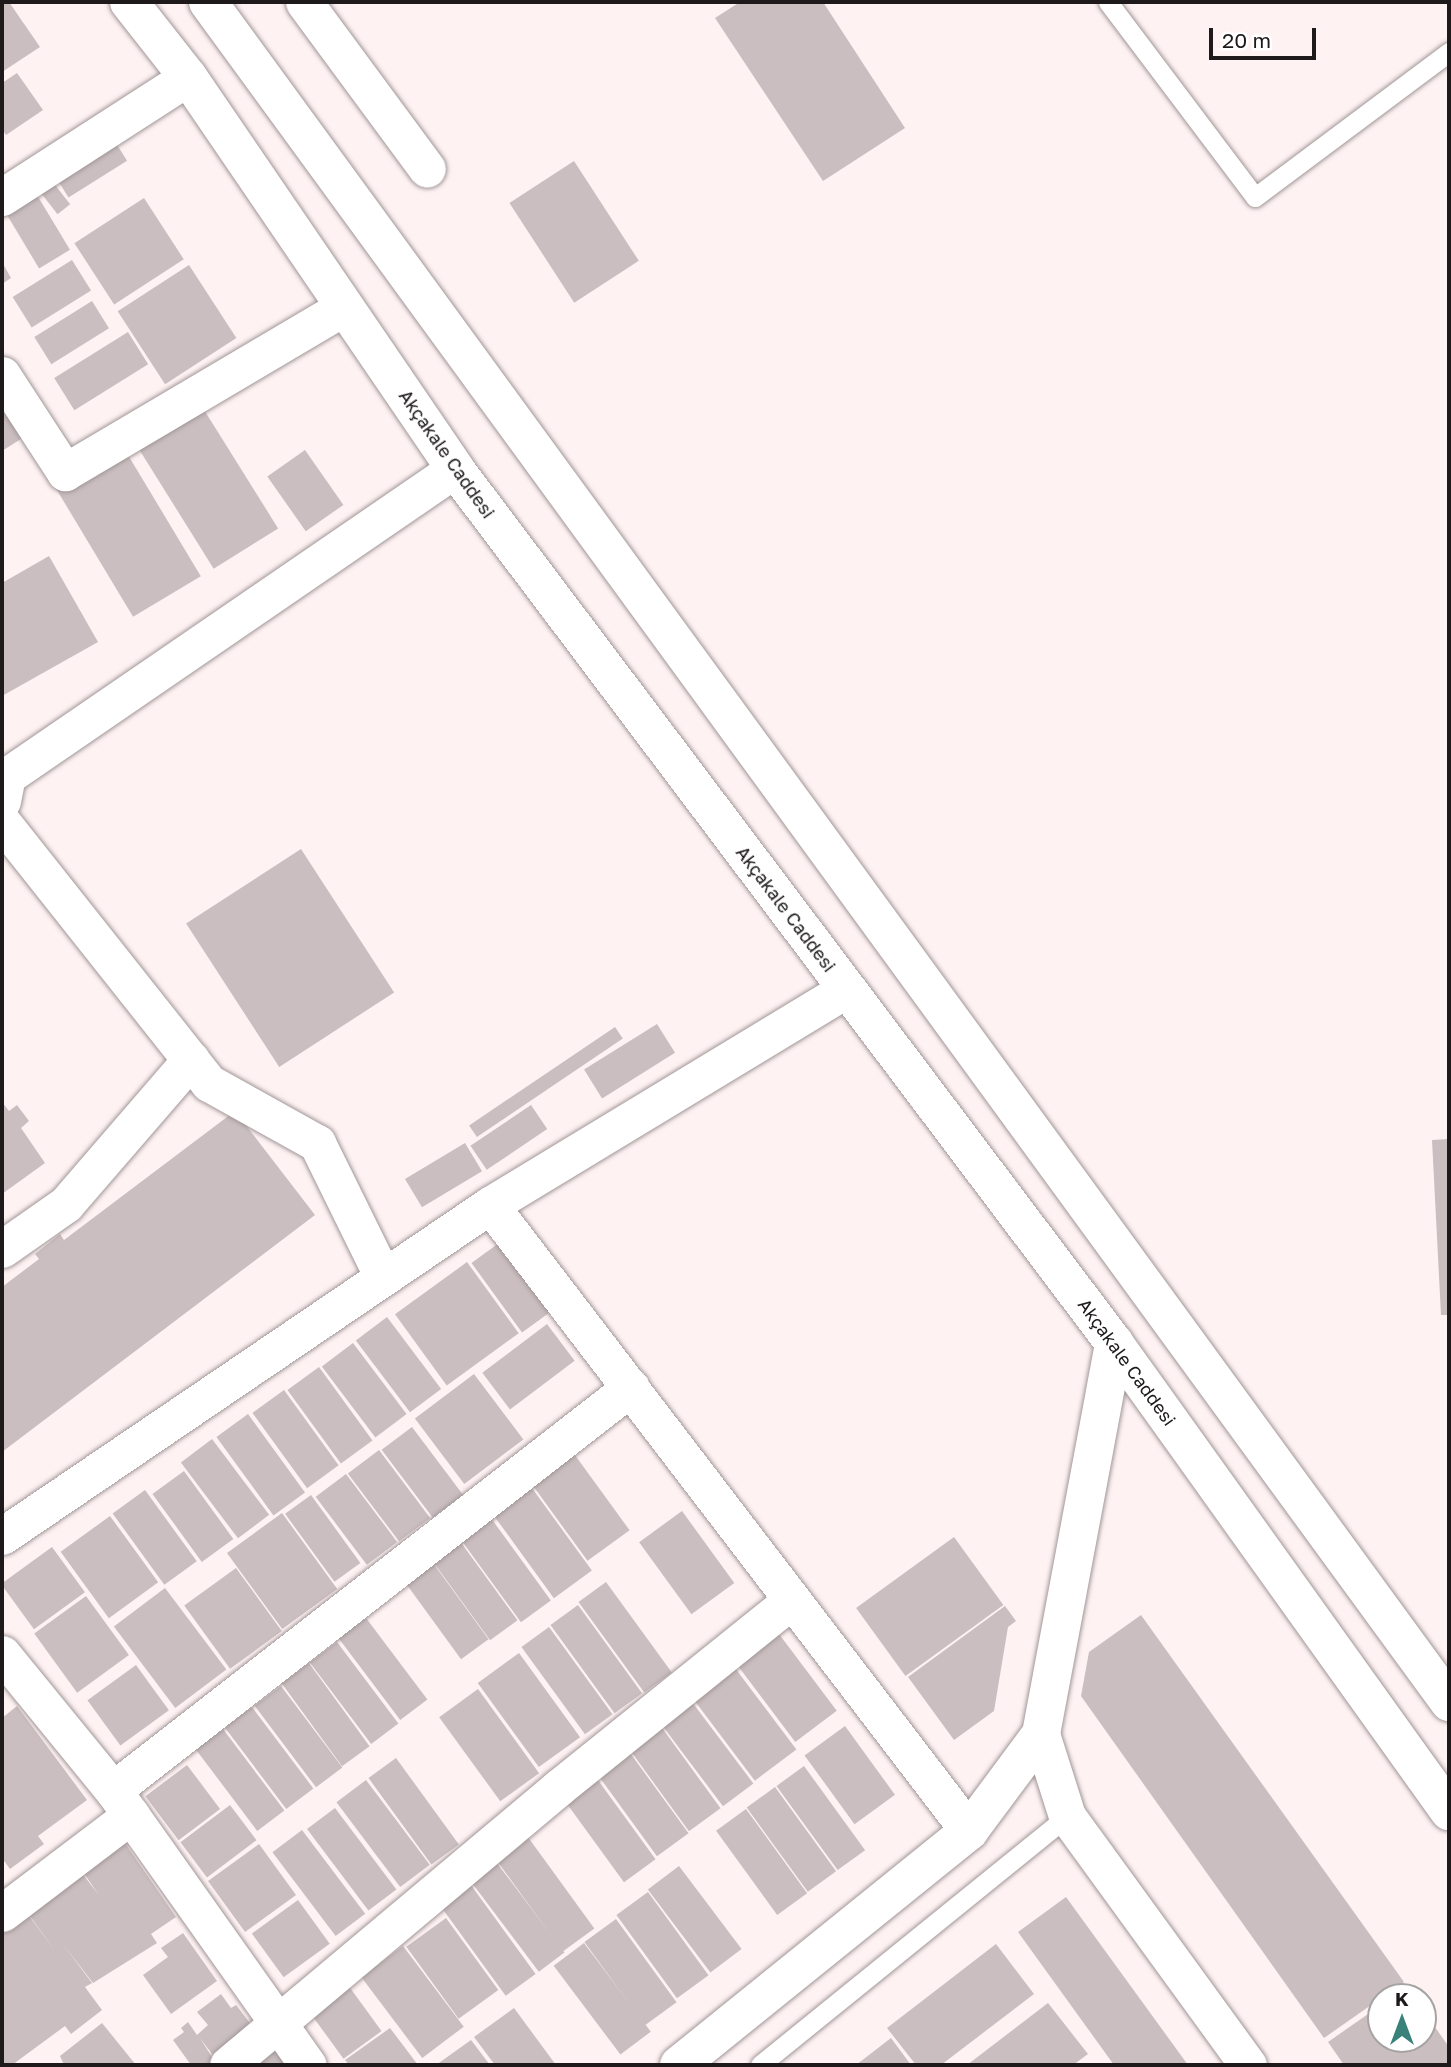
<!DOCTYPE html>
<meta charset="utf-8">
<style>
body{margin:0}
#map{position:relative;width:1451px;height:2067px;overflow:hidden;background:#fef2f3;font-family:"Golos Text",sans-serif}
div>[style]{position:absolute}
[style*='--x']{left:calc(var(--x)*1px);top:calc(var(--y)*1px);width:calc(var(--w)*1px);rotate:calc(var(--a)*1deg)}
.building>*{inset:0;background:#cabec0;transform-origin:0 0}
.roads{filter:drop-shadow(0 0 2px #a19697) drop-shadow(0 0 2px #a19697)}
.lane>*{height:19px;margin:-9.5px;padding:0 9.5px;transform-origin:9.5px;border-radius:9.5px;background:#fff}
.street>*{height:37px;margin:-18.5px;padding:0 18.5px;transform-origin:18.5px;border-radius:18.5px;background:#fff}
.secondary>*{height:38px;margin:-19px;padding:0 19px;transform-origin:19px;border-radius:19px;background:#fff}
.primary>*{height:38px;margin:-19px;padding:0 19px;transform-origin:19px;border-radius:19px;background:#fff}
span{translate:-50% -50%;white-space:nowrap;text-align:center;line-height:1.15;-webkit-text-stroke:5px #fff;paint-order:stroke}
.street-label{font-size:18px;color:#1e1a1b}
.frame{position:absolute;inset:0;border:4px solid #1e1a1b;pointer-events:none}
.north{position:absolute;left:1367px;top:1983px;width:70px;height:70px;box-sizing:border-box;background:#fff;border:2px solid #a5a3a4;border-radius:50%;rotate:0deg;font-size:19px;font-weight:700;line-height:28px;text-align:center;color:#1e1a1b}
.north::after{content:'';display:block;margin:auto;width:24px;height:32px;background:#3a817a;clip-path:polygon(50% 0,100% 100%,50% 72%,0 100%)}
.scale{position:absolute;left:1209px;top:28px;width:107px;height:32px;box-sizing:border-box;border:4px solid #1e1a1b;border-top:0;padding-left:9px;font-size:21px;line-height:24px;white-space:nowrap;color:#1e1a1b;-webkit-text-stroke:5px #fff;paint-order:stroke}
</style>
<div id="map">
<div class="building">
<div style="clip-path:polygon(2px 2px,9px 2px,40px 47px,2px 72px)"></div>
<div style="clip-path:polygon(740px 2px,823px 2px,905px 128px,823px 181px,715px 18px)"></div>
<div style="clip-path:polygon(17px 73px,43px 110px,6px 135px,2px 129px,2px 83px)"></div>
<div style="left:109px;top:132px;width:34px;height:69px;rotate:58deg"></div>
<div style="left:574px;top:161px;width:119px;height:77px;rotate:57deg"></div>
<div style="left:48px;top:176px;width:36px;height:16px;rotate:52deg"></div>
<div style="left:37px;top:195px;width:64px;height:36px;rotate:59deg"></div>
<div style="left:144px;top:198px;width:73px;height:83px;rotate:57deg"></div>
<div style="left:72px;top:260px;width:36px;height:70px;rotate:58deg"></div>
<div style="clip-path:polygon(2px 262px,11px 278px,2px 284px)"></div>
<div style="left:189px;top:265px;width:87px;height:85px;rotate:57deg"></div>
<div style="left:92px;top:301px;width:32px;height:68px;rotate:58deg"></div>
<div style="left:128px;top:332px;width:38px;height:87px;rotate:58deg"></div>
<div style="clip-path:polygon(2px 380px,35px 430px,2px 451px)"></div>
<div style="left:196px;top:397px;width:155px;height:76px;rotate:58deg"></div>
<div style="left:122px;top:445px;width:153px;height:79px;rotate:59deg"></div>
<div style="left:305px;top:450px;width:67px;height:46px;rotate:55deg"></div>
<div style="clip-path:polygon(49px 556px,98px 642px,2px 696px,2px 583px)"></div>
<div style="left:301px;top:849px;width:171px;height:137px;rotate:57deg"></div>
<div style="left:657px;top:1024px;width:34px;height:86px;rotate:58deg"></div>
<div style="left:615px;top:1027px;width:14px;height:176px;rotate:56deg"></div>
<div style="clip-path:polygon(2px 1102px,9px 1111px,17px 1105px,29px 1121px,21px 1128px,45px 1163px,2px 1194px)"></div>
<div style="left:531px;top:1105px;width:29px;height:73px;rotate:56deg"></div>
<div style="clip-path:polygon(235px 1111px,315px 1215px,2px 1452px,2px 1287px,39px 1259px,35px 1254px,60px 1234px,64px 1240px)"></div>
<div style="clip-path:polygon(1449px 1139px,1449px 1315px,1441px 1315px,1432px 1140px)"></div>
<div style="left:465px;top:1143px;width:33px;height:70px;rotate:59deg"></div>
<div style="left:499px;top:1243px;width:86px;height:34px;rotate:54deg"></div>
<div style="left:467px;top:1262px;width:88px;height:89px;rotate:54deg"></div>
<div style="left:387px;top:1317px;width:90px;height:39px;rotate:53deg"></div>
<div style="left:547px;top:1324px;width:46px;height:81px;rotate:53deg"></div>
<div style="left:353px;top:1343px;width:89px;height:39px;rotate:53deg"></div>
<div style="left:319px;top:1367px;width:91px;height:39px;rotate:54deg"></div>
<div style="left:474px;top:1374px;width:82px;height:74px;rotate:53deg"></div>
<div style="left:284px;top:1390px;width:93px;height:39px;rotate:54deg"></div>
<div style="left:248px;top:1414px;width:97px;height:39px;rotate:54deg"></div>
<div style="left:412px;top:1427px;width:85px;height:38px;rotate:53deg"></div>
<div style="left:212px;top:1439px;width:95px;height:39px;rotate:53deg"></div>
<div style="left:379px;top:1450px;width:85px;height:39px;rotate:53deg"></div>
<div style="left:572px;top:1451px;width:98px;height:52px;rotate:54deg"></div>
<div style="left:184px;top:1471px;width:84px;height:39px;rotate:54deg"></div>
<div style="left:346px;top:1474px;width:85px;height:38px;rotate:53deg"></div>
<div style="left:529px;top:1484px;width:107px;height:47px;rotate:54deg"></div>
<div style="left:145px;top:1490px;width:88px;height:40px;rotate:54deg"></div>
<div style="left:311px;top:1495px;width:84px;height:32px;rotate:54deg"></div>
<div style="left:682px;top:1511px;width:89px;height:53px;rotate:54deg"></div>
<div style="left:282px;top:1513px;width:94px;height:68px;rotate:54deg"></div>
<div style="left:488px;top:1514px;width:107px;height:37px;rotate:54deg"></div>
<div style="left:110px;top:1516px;width:82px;height:61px;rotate:54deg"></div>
<div style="left:457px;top:1537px;width:103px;height:34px;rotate:54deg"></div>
<div style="left:954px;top:1537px;width:84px;height:121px;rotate:54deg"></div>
<div style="left:52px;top:1547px;width:56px;height:63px;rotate:54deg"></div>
<div style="left:428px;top:1556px;width:103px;height:34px;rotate:54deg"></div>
<div style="left:236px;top:1568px;width:78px;height:64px;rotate:54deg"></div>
<div style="left:606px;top:1582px;width:112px;height:34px;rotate:54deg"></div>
<div style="left:165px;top:1588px;width:102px;height:64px;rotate:53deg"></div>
<div style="left:86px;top:1596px;width:73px;height:64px;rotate:54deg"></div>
<div style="left:578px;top:1605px;width:109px;height:34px;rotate:54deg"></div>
<div style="clip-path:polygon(1005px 1606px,1016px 1621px,1008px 1627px,994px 1711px,954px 1740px,908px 1677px)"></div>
<div style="clip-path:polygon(1141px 1615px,1404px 1982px,1324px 2038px,1081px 1696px,1089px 1652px)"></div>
<div style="left:366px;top:1618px;width:102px;height:34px;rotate:53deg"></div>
<div style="left:549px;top:1627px;width:108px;height:34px;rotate:54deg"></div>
<div style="left:779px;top:1634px;width:96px;height:52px;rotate:53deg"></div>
<div style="left:337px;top:1642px;width:102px;height:34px;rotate:53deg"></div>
<div style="left:519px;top:1653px;width:104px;height:51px;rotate:54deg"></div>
<div style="left:309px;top:1663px;width:103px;height:34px;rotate:54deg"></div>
<div style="left:136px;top:1665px;width:56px;height:60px;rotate:54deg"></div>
<div style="left:735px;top:1668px;width:102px;height:52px;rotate:53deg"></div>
<div style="left:281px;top:1686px;width:102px;height:33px;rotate:53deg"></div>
<div style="left:478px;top:1689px;width:104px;height:48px;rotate:54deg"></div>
<div style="left:692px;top:1702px;width:102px;height:38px;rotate:53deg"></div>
<div style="clip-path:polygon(17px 1706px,87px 1800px,38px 1836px,44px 1844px,10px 1869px,2px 1858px,2px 1718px)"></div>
<div style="left:252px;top:1707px;width:102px;height:34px;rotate:53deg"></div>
<div style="left:660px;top:1725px;width:103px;height:39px;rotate:54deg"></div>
<div style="left:845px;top:1726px;width:85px;height:50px;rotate:54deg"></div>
<div style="left:223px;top:1729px;width:102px;height:34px;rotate:53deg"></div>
<div style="left:628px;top:1750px;width:103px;height:39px;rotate:54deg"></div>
<div style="left:396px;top:1758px;width:107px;height:34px;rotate:54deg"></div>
<div style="left:187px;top:1765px;width:55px;height:52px;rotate:53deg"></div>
<div style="left:804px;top:1766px;width:104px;height:34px;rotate:54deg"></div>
<div style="left:595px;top:1776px;width:103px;height:39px;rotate:54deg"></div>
<div style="left:366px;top:1780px;width:106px;height:37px;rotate:53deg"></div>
<div style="left:775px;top:1787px;width:104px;height:35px;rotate:54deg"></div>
<div style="left:230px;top:1805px;width:44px;height:62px;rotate:53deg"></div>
<div style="left:335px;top:1808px;width:102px;height:35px;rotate:53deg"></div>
<div style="left:746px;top:1809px;width:104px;height:37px;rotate:54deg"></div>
<div style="left:302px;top:1830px;width:105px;height:37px;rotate:53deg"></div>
<div style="left:525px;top:1833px;width:118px;height:39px;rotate:54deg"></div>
<div style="clip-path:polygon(120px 1836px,176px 1917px,151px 1934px,157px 1943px,93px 1983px,63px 1944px,92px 1983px,85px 1987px,102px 2010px,71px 2034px,65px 2026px,12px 2065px,2px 2065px,2px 1932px,27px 1913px,55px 1951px,27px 1912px,81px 1872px,99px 1895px,78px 1865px)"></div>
<div style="left:259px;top:1844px;width:63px;height:63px;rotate:54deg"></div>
<div style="left:494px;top:1859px;width:117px;height:32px;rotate:53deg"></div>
<div style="left:679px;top:1866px;width:104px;height:39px;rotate:53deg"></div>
<div style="left:468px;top:1881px;width:115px;height:37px;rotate:54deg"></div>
<div style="left:648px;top:1892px;width:103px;height:39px;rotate:54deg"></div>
<div style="clip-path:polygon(1066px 1897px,1188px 2065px,1114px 2065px,1018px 1932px)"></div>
<div style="left:298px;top:1900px;width:54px;height:57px;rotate:54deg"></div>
<div style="left:446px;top:1918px;width:89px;height:49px;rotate:54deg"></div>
<div style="left:616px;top:1919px;width:103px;height:39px;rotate:54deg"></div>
<div style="clip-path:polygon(183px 1933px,217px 1981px,171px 2014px,143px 1975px,168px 1957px,161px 1948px)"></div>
<div style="left:584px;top:1943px;width:111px;height:38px;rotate:53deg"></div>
<div style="clip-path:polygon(996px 1944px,1034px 1994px,941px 2065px,916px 2065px,887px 2028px)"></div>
<div style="left:403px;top:1946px;width:101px;height:52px;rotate:53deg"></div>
<div style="left:348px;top:1985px;width:57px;height:47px;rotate:54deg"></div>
<div style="clip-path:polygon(1406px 1987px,1414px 1997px,1392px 1997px)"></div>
<div style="clip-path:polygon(221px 1994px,231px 2008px,236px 2005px,257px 2032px,218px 2062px,200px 2038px,217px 2065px,191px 2065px,173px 2040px,184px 2032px,181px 2028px,188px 2022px,197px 2035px,208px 2025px,197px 2012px)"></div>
<div style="clip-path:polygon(1048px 2003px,1088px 2054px,1073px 2065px,967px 2065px)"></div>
<div style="clip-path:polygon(1381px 2005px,1381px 2039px,1423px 2039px,1423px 2010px,1449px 2047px,1449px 2065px,1344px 2065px,1328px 2042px)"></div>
<div style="clip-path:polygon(514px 2008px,556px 2065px,495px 2065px,474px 2037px)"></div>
<div style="clip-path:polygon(102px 2023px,136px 2065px,64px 2065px,60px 2056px)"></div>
<div style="clip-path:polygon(390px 2028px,418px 2065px,349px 2065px,345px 2060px)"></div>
<div style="clip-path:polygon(891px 2038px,911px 2065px,856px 2065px)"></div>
<div style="clip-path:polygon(471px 2040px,490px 2065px,436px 2065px)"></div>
<div style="clip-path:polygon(276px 2050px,288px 2065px,257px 2065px)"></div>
</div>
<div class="roads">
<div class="lane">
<div style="--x:1108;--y:2;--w:244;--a:53"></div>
<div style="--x:1255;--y:197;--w:242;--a:-36.8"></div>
<div style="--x:760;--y:2065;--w:395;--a:-39"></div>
</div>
<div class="street">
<div style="--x:304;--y:2;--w:207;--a:53.6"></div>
<div style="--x:2;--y:197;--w:221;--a:-32.8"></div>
<div style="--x:2;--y:375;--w:116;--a:57"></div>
<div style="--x:65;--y:472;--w:324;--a:-30.6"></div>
<div style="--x:2;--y:801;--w:25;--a:-79"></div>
<div style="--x:7;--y:776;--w:543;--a:-34.42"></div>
<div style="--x:2;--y:822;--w:333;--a:51.6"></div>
<div style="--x:209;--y:1083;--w:124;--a:29.1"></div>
<div style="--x:317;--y:1143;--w:149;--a:63.8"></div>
<div style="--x:490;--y:1205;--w:417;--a:-31.2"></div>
<div style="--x:2;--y:1249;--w:78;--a:-35.1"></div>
<div style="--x:66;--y:1204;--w:191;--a:-49.2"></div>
<div style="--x:2;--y:1536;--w:590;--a:-34.15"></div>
<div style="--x:490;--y:1205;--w:788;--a:52.58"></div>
<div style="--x:2;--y:1654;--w:176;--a:50.8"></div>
<div style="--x:113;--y:1790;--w:337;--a:54.7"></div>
<div style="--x:1041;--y:1734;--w:86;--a:72.4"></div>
<div style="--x:1067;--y:1816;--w:308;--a:54"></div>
<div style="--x:113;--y:1790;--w:656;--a:-37.88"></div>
<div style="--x:2;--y:1913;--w:162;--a:-37.2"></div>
<div style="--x:228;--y:2065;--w:431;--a:-40"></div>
<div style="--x:558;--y:1788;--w:300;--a:-38.8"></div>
</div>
<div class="secondary">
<div style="--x:679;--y:2065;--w:373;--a:-38.9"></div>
<div style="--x:969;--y:1831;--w:121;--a:-53.4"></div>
<div style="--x:1041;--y:1734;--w:398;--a:-79.4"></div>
</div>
<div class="primary">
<div style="--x:129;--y:2;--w:95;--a:51.8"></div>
<div style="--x:188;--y:77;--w:474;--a:55.7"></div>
<div style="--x:455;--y:469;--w:1095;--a:52.98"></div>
<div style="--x:1114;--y:1343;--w:576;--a:54.4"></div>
<div style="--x:208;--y:2;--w:2105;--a:53.87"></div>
</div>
</div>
<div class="street-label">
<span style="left:447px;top:454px;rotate:55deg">Akçakale Caddesi</span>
<span style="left:786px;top:909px;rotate:53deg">Akçakale Caddesi</span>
<span style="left:1127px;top:1362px;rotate:54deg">Akçakale Caddesi</span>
</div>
<div class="frame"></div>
<div class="north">K</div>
<div class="scale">20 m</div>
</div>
